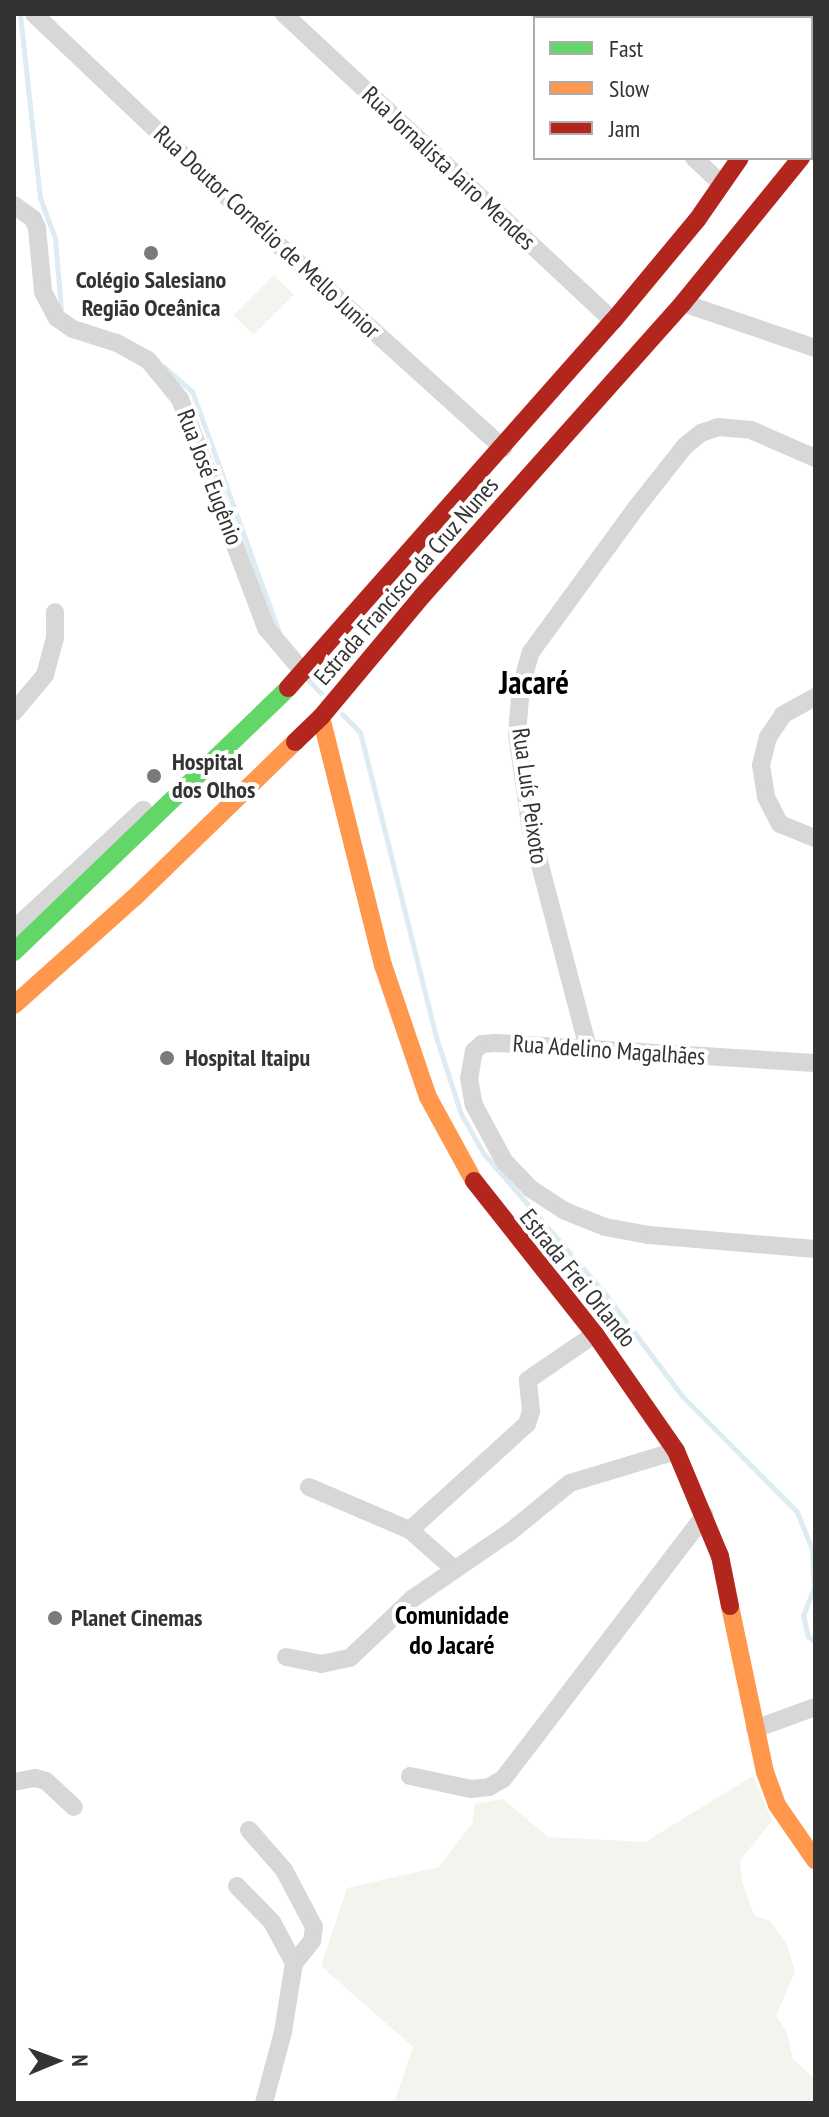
<!DOCTYPE html>
<meta charset="utf-8">
<style>
body{margin:0}
#map{position:relative;width:829px;height:2117px;overflow:hidden;background:#fff;font-family:"PT Sans Narrow",sans-serif}
div>[style]{position:absolute}
[style*='--x']{left:calc(var(--x)*1px);top:calc(var(--y)*1px);width:calc(var(--w)*1px);rotate:calc(var(--a)*1deg)}
.green>*{inset:0;background:#f1f5ed;transform-origin:0 0}
.stream>*{height:5px;margin:-2.5px;padding:0 2.5px;transform-origin:2.5px;border-radius:2.5px;background:#ddebf3}
.street>*{height:18px;margin:-9px;padding:0 9px;transform-origin:9px;border-radius:9px;background:#d7d7d7}
.fast>*{height:18px;margin:-9px;padding:0 9px;transform-origin:9px;border-radius:9px;background:#63d668}
.slow>*{height:18px;margin:-9px;padding:0 9px;transform-origin:9px;border-radius:9px;background:#ff974d}
.jam>*{height:18px;margin:-9px;padding:0 9px;transform-origin:9px;border-radius:9px;background:#b3261e}
.dots>*{width:22px;height:22px;translate:-50% -50%;box-sizing:border-box;border:4px solid #fff;border-radius:50%}
span{translate:-50% -50%;white-space:nowrap;text-align:center;line-height:1.15;-webkit-text-stroke:8px #fff;paint-order:stroke}
.street-label{font-size:24px;color:#333}
.poi-label{font-size:24px;color:#333;font-weight:700}
.left{translate:0 -50%;text-align:left}
.neighbourhood-label{font-size:26px;color:#000;font-weight:700}
.district-label{font-size:32px;color:#000;font-weight:700}
.frame{position:absolute;inset:0;border:16px solid #333;pointer-events:none}
.legend{position:absolute;left:533px;top:16px;width:280px;height:144px;box-sizing:border-box;background:#fff;border:2px solid #adadad;margin:0;padding:10px 14px;list-style:none;font-size:24px;color:#333}
.legend li{display:flex;align-items:center;gap:16px;height:40px}
.legend b{width:40px;border:2px solid #adadad}
.north{position:absolute;left:16px;top:2021px;width:80px;height:80px;-webkit-text-stroke:6px #fff;paint-order:stroke;rotate:89deg;font-size:22px;font-weight:700;line-height:32px;text-align:center;color:#333}
.north::after{content:'';display:block;margin:auto;width:28px;height:36px;background:#333;clip-path:polygon(50% 0,100% 100%,50% 72%,0 100%)}
</style>
<div id="map">
<div class="green">
<div style="left:274px;top:275px;width:28px;height:57px;rotate:45deg"></div>
<div style="clip-path:polygon(753px 1776px,772px 1821px,740px 1860px,742px 1882px,754px 1915px,770px 1921px,787px 1945px,795px 1971px,776px 2016px,786px 2030px,793px 2059px,815px 2079px,815px 2103px,394px 2103px,413px 2047px,321px 1966px,347px 1888px,439px 1867px,472px 1824px,475px 1804px,503px 1799px,548px 1837px,645px 1842px)"></div>
</div>
<div class="stream">
<div style="--x:20;--y:14;--w:185;--a:83.8"></div>
<div style="--x:40;--y:198;--w:43;--a:69.4"></div>
<div style="--x:55;--y:238;--w:71;--a:85.2"></div>
<div style="--x:164;--y:367;--w:37;--a:41"></div>
<div style="--x:192;--y:391;--w:257;--a:70.2"></div>
<div style="--x:309;--y:681;--w:17;--a:45"></div>
<div style="--x:342;--y:714;--w:25;--a:45"></div>
<div style="--x:360;--y:732;--w:317;--a:76"></div>
<div style="--x:437;--y:1040;--w:78;--a:72"></div>
<div style="--x:461;--y:1114;--w:46;--a:60.1"></div>
<div style="--x:484;--y:1154;--w:186;--a:49.1"></div>
<div style="--x:606;--y:1295;--w:126;--a:53"></div>
<div style="--x:682;--y:1396;--w:163;--a:45.2"></div>
<div style="--x:797;--y:1512;--w:40;--a:68"></div>
<div style="--x:812;--y:1549;--w:39;--a:87"></div>
<div style="--x:814;--y:1588;--w:29;--a:112"></div>
<div style="--x:803;--y:1615;--w:22;--a:77"></div>
<div style="--x:808;--y:1636;--w:9;--a:41"></div>
</div>
<div class="street">
<div style="--x:34;--y:14;--w:315;--a:43.5"></div>
<div style="--x:263;--y:231;--w:324;--a:42.1"></div>
<div style="--x:284;--y:14;--w:450;--a:43"></div>
<div style="--x:541;--y:14;--w:6;--a:45"></div>
<div style="--x:790;--y:14;--w:6;--a:39"></div>
<div style="--x:811;--y:33;--w:6;--a:45"></div>
<div style="--x:694;--y:158;--w:37;--a:43"></div>
<div style="--x:14;--y:205;--w:24;--a:36"></div>
<div style="--x:33;--y:219;--w:10;--a:66"></div>
<div style="--x:37;--y:228;--w:64;--a:84.6"></div>
<div style="--x:43;--y:292;--w:30;--a:62"></div>
<div style="--x:57;--y:318;--w:19;--a:35"></div>
<div style="--x:73;--y:329;--w:46;--a:17.7"></div>
<div style="--x:117;--y:343;--w:35;--a:29"></div>
<div style="--x:148;--y:360;--w:50;--a:50.6"></div>
<div style="--x:180;--y:399;--w:245;--a:69.4"></div>
<div style="--x:266;--y:628;--w:59;--a:49.8"></div>
<div style="--x:683;--y:303;--w:139;--a:18.8"></div>
<div style="--x:815;--y:697;--w:37;--a:151"></div>
<div style="--x:783;--y:715;--w:27;--a:124"></div>
<div style="--x:768;--y:737;--w:29;--a:104"></div>
<div style="--x:761;--y:765;--w:32;--a:81"></div>
<div style="--x:766;--y:797;--w:30;--a:63"></div>
<div style="--x:780;--y:824;--w:38;--a:22"></div>
<div style="--x:14;--y:712;--w:48;--a:-50"></div>
<div style="--x:45;--y:675;--w:38;--a:-75"></div>
<div style="--x:55;--y:638;--w:26;--a:-90"></div>
<div style="--x:14;--y:929;--w:176;--a:-42.7"></div>
<div style="--x:588;--y:1048;--w:224;--a:-104.7"></div>
<div style="--x:531;--y:831;--w:98;--a:-98.2"></div>
<div style="--x:517;--y:734;--w:48;--a:-85.2"></div>
<div style="--x:521;--y:686;--w:35;--a:-74"></div>
<div style="--x:531;--y:652;--w:178;--a:-53.9"></div>
<div style="--x:636;--y:508;--w:79;--a:-51.7"></div>
<div style="--x:685;--y:446;--w:21;--a:-39"></div>
<div style="--x:701;--y:433;--w:18;--a:-19"></div>
<div style="--x:718;--y:427;--w:33;--a:5"></div>
<div style="--x:751;--y:430;--w:70;--a:23.6"></div>
<div style="--x:815;--y:1063;--w:320;--a:-176.4"></div>
<div style="--x:496;--y:1043;--w:14;--a:176"></div>
<div style="--x:482;--y:1044;--w:11;--a:139"></div>
<div style="--x:474;--y:1051;--w:27;--a:100"></div>
<div style="--x:469;--y:1078;--w:27;--a:80"></div>
<div style="--x:474;--y:1105;--w:64;--a:61.8"></div>
<div style="--x:504;--y:1161;--w:39;--a:46"></div>
<div style="--x:531;--y:1189;--w:40;--a:32.9"></div>
<div style="--x:565;--y:1211;--w:43;--a:21.8"></div>
<div style="--x:605;--y:1227;--w:45;--a:10.3"></div>
<div style="--x:649;--y:1235;--w:167;--a:4.8"></div>
<div style="--x:309;--y:1487;--w:110;--a:23.1"></div>
<div style="--x:410;--y:1530;--w:60;--a:41.6"></div>
<div style="--x:410;--y:1530;--w:158;--a:-42.2"></div>
<div style="--x:527;--y:1424;--w:14;--a:-73"></div>
<div style="--x:531;--y:1411;--w:31;--a:-96"></div>
<div style="--x:528;--y:1380;--w:81;--a:-34.5"></div>
<div style="--x:286;--y:1657;--w:36;--a:11"></div>
<div style="--x:321;--y:1664;--w:30;--a:-12"></div>
<div style="--x:350;--y:1658;--w:86;--a:-43.6"></div>
<div style="--x:412;--y:1599;--w:119;--a:-34.4"></div>
<div style="--x:510;--y:1532;--w:77;--a:-39.2"></div>
<div style="--x:570;--y:1483;--w:111;--a:-16.8"></div>
<div style="--x:755;--y:1729;--w:64;--a:-20.1"></div>
<div style="--x:410;--y:1776;--w:62;--a:12"></div>
<div style="--x:471;--y:1789;--w:18;--a:-6"></div>
<div style="--x:489;--y:1787;--w:16;--a:-30"></div>
<div style="--x:503;--y:1779;--w:332;--a:-52.6"></div>
<div style="--x:14;--y:1782;--w:21;--a:-11"></div>
<div style="--x:35;--y:1778;--w:11;--a:15"></div>
<div style="--x:46;--y:1781;--w:38;--a:43"></div>
<div style="--x:249;--y:1830;--w:53;--a:48.8"></div>
<div style="--x:284;--y:1870;--w:64;--a:62.2"></div>
<div style="--x:314;--y:1927;--w:14;--a:98"></div>
<div style="--x:312;--y:1941;--w:28;--a:129"></div>
<div style="--x:237;--y:1886;--w:50;--a:45.8"></div>
<div style="--x:272;--y:1922;--w:47;--a:61.8"></div>
<div style="--x:294;--y:1963;--w:70;--a:99.1"></div>
<div style="--x:283;--y:2032;--w:73;--a:105"></div>
</div>
<div class="fast">
<div style="--x:14;--y:952;--w:380;--a:-43.9"></div>
</div>
<div class="slow">
<div style="--x:811;--y:78;--w:6;--a:-51"></div>
<div style="--x:321;--y:717;--w:256;--a:76"></div>
<div style="--x:383;--y:965;--w:139;--a:71.2"></div>
<div style="--x:428;--y:1097;--w:96;--a:61.3"></div>
<div style="--x:14;--y:1005;--w:162;--a:-41.8"></div>
<div style="--x:135;--y:897;--w:223;--a:-44.1"></div>
<div style="--x:730;--y:1606;--w:170;--a:78.1"></div>
<div style="--x:765;--y:1772;--w:35;--a:70"></div>
<div style="--x:777;--y:1805;--w:67;--a:55.4"></div>
</div>
<div class="jam">
<div style="--x:288;--y:688;--w:490;--a:-48.5"></div>
<div style="--x:613;--y:321;--w:131;--a:-50.3"></div>
<div style="--x:697;--y:220;--w:75;--a:-55.3"></div>
<div style="--x:295;--y:742;--w:36;--a:-44"></div>
<div style="--x:321;--y:717;--w:159;--a:-50.1"></div>
<div style="--x:423;--y:595;--w:391;--a:-48.3"></div>
<div style="--x:683;--y:303;--w:187;--a:-50.9"></div>
<div style="--x:474;--y:1181;--w:195;--a:51.7"></div>
<div style="--x:595;--y:1334;--w:142;--a:55.3"></div>
<div style="--x:676;--y:1451;--w:114;--a:67.3"></div>
<div style="--x:720;--y:1556;--w:51;--a:78.7"></div>
</div>
<div class="dots">
<div style="left:151px;top:253px;background:#7a7a7a"></div>
<div style="left:154px;top:776px;background:#7a7a7a"></div>
<div style="left:167px;top:1058px;background:#7a7a7a"></div>
<div style="left:55px;top:1618px;background:#7a7a7a"></div>
</div>
<div class="street-label">
<span style="left:449px;top:168px;rotate:43deg">Rua Jornalista Jairo Mendes</span>
<span style="left:267px;top:232px;rotate:43deg">Rua Doutor Cornélio de Mello Junior</span>
<span style="left:210px;top:477px;rotate:69deg">Rua José Eugênio</span>
<span style="left:406px;top:581px;rotate:-49deg">Estrada Francisco da Cruz Nunes</span>
<span style="left:530px;top:796px;rotate:82deg">Rua Luís Peixoto</span>
<span style="left:609px;top:1050px;rotate:4deg">Rua Adelino Magalhães</span>
<span style="left:578px;top:1278px;rotate:51deg">Estrada Frei Orlando</span>
</div>
<div class="poi-label">
<span style="left:151px;top:294px">Colégio Salesiano<br>Região Oceânica</span>
<span class="left" style="left:172px;top:776px">Hospital<br>dos Olhos</span>
<span class="left" style="left:185px;top:1058px">Hospital Itaipu</span>
<span class="left" style="left:71px;top:1618px">Planet Cinemas</span>
</div>
<div class="neighbourhood-label">
<span style="left:452px;top:1630px">Comunidade<br>do Jacaré</span>
</div>
<div class="district-label">
<span style="left:534px;top:682px">Jacaré</span>
</div>
<div class="frame"></div>
<ul class="legend">
<li><b style="height:10px;background:#63d668"></b>Fast</li>
<li><b style="height:10px;background:#ff974d"></b>Slow</li>
<li><b style="height:10px;background:#b3261e"></b>Jam</li>
</ul>
<div class="north">N</div>
</div>
